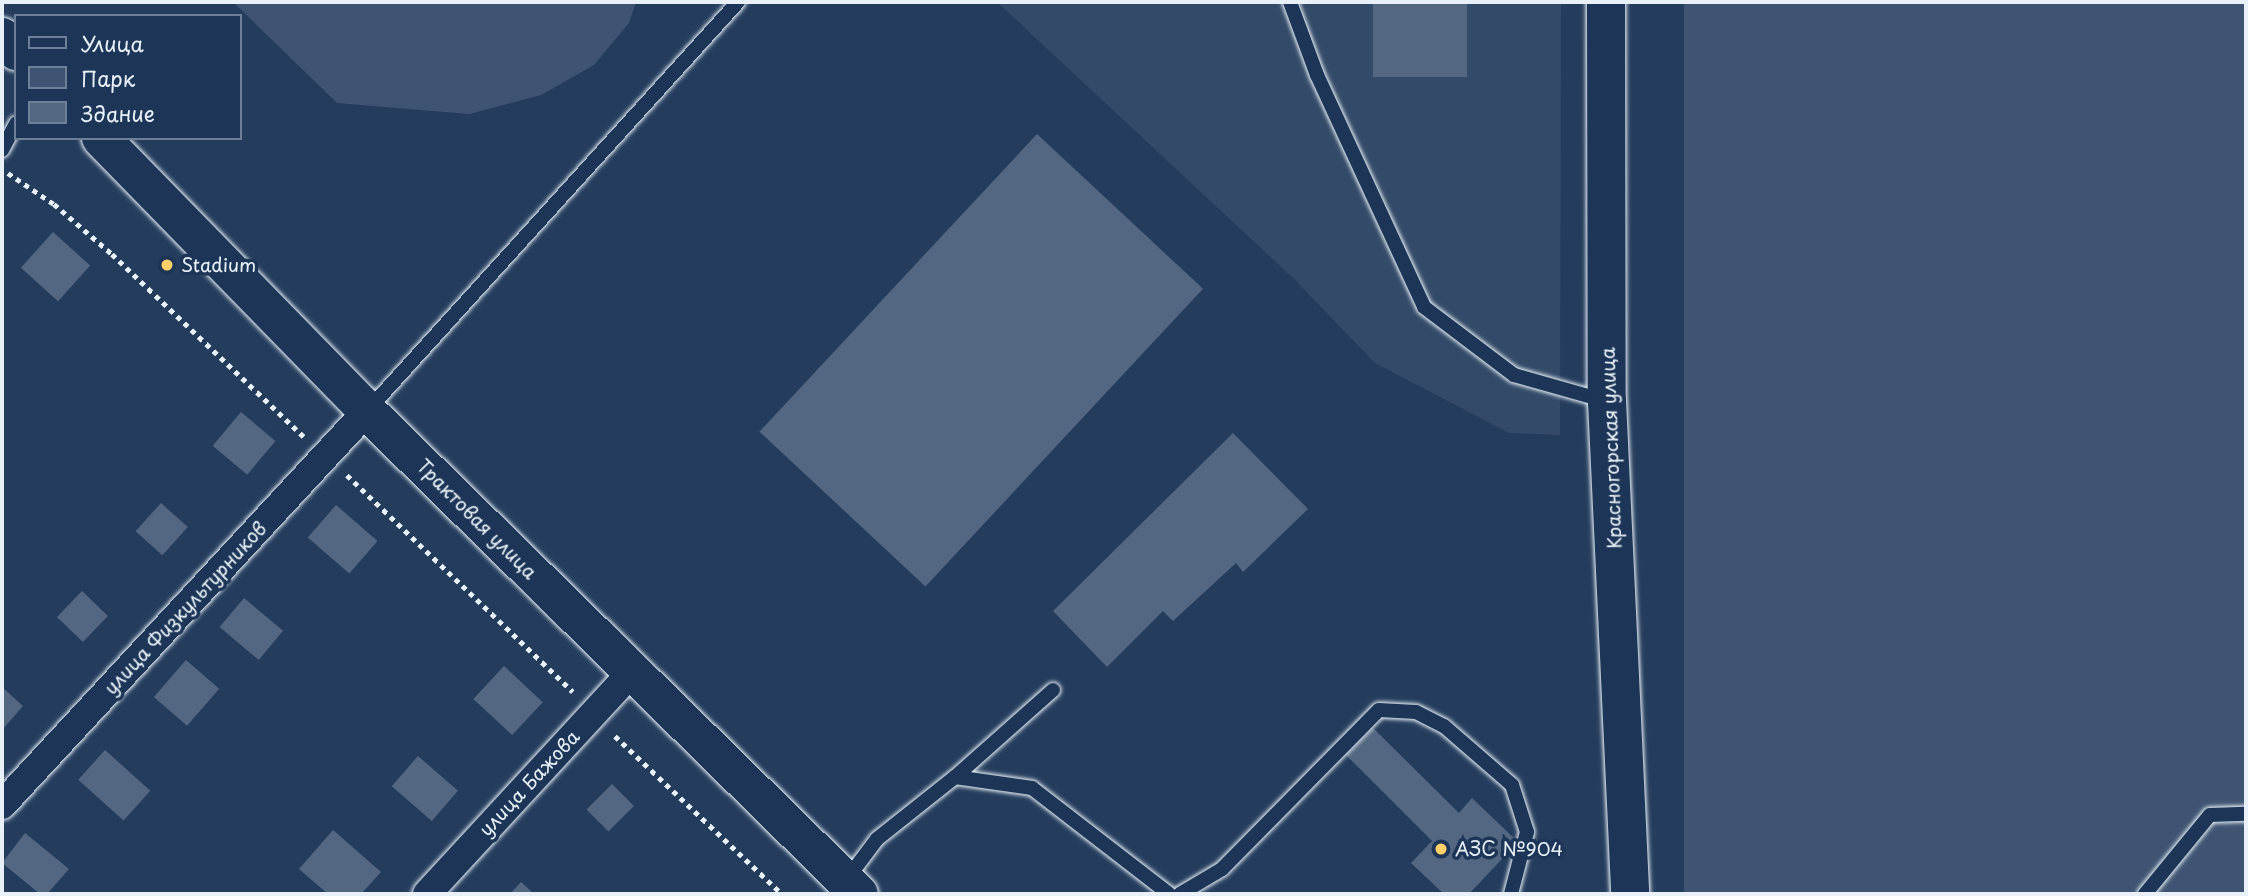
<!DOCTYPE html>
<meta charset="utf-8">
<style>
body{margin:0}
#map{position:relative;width:2248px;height:896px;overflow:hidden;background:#253d5d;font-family:"Playpen Sans",sans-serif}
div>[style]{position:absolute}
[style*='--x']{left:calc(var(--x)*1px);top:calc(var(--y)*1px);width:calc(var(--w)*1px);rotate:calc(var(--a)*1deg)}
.built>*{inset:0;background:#334a68}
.green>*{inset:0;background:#3e5472;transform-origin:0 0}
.building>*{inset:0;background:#536782;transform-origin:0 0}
.path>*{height:4.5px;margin-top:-2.25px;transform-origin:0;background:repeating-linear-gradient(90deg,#e8f1f8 0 5px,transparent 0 10px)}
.roads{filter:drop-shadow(0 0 2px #e8f1f8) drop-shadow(0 0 2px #e8f1f8)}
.lane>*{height:14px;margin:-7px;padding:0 7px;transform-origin:7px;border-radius:7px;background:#1d3557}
.street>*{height:28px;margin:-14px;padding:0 14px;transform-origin:14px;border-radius:14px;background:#1d3557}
.secondary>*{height:38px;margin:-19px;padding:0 19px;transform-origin:19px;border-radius:19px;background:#1d3557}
.primary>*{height:38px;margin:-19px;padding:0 19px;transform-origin:19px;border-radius:19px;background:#1d3557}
.dots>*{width:19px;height:19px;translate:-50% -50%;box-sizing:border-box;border:4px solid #1d3557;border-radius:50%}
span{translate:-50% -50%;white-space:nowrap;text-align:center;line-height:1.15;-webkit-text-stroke:7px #1d3557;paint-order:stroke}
.poi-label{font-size:19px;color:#e8f1f8}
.left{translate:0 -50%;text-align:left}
.street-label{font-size:19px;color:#e8f1f8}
.frame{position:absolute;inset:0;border:4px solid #e8f1f8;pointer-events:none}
.legend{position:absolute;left:14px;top:14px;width:228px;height:126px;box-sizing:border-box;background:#1d3557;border:2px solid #6e8097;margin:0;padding:9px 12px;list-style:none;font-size:21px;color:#e8f1f8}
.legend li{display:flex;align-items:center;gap:14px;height:35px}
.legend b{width:35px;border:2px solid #6e8097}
</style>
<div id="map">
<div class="built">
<div style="clip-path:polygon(997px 2px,1561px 2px,1560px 435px,1509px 433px,1375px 363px,1294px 279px)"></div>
</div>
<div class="green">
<div style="clip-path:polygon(233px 2px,636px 2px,629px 23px,594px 65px,541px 95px,469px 114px,337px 103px)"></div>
<div style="left:1684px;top:2px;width:562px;height:892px"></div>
</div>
<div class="building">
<div style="left:1373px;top:2px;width:94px;height:75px"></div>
<div style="left:1037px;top:134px;width:227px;height:407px;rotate:43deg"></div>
<div style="left:53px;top:232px;width:50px;height:48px;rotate:42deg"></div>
<div style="left:241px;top:412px;width:45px;height:44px;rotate:40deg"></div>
<div style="clip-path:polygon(1233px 433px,1308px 509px,1243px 572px,1236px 563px,1173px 621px,1163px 611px,1107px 667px,1053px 611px)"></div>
<div style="left:161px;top:503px;width:36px;height:38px;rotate:42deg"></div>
<div style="left:336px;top:505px;width:55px;height:43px;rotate:41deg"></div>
<div style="left:82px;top:591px;width:36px;height:36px;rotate:44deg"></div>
<div style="left:244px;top:598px;width:51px;height:38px;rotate:40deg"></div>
<div style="left:186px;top:660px;width:44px;height:49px;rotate:41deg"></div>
<div style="left:504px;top:666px;width:53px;height:45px;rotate:43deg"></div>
<div style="clip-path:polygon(2px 687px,23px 706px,2px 730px)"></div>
<div style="clip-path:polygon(1373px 728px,1459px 813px,1472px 798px,1518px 842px,1469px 894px,1444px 894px,1411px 863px,1432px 841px,1346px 755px)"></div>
<div style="left:105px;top:750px;width:61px;height:40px;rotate:42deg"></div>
<div style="left:418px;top:756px;width:53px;height:40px;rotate:41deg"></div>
<div style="left:612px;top:784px;width:31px;height:36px;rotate:45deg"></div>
<div style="clip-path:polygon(333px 830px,381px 872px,361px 894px,328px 894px,299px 869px)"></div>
<div style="clip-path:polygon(25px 833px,69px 869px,47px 894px,40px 894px,2px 863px)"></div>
<div style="clip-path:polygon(521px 882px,534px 894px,510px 894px)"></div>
</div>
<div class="path">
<div style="--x:8;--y:173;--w:55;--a:34"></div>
<div style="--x:54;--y:204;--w:77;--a:40.8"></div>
<div style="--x:112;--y:254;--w:265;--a:43.6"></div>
<div style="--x:347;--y:475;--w:313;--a:43.8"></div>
<div style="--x:615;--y:736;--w:230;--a:43.4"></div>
</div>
<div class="roads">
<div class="lane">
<div style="--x:1290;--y:2;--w:78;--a:69.7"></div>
<div style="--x:1317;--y:75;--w:255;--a:65.2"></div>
<div style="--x:1424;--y:307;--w:113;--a:37.1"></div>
<div style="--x:1514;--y:375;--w:96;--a:15.8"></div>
<div style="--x:2;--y:150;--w:30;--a:-62"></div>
<div style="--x:368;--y:410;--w:551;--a:-47.8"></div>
<div style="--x:955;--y:777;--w:131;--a:-41.6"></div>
<div style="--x:847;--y:879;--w:50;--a:-53.1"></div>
<div style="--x:877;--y:839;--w:100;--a:-38.5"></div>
<div style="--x:955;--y:777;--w:78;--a:8.1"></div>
<div style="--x:1032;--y:788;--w:173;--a:37.7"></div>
<div style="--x:1180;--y:894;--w:49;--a:-30.8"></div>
<div style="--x:1222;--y:869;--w:223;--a:-45.4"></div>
<div style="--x:1379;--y:710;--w:37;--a:3"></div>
<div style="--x:1416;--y:712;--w:31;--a:27"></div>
<div style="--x:1444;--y:726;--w:90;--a:40.9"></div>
<div style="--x:1512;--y:785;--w:49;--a:72.3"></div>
<div style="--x:1527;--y:832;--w:64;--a:104.5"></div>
<div style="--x:2145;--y:894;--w:102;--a:-50.6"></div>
<div style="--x:2210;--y:815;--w:36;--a:-2"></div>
</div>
<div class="street">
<div style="--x:2;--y:805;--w:537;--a:-47.19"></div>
<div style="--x:427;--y:894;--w:302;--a:-47.3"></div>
</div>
<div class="secondary">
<div style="--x:1606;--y:2;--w:399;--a:89.9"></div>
<div style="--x:1607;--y:401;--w:494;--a:87.3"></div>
</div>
<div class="primary">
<div style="--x:2;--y:37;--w:20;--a:45"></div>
<div style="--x:101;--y:138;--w:381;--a:45.7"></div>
<div style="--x:367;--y:411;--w:689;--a:44.47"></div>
</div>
</div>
<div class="dots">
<div style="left:167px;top:265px;background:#ffd166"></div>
<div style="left:1441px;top:849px;background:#ffd166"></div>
</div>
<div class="poi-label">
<span class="left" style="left:181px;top:265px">Stadium</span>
<span class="left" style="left:1455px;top:849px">АЗС №904</span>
</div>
<div class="street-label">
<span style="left:1611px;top:448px;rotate:-92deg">Красногорская улица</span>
<span style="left:477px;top:519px;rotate:45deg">Трактовая улица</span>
<span style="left:185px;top:608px;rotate:-47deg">улица Физкультурников</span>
<span style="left:529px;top:783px;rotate:-47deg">улица Бажова</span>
</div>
<div class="frame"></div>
<ul class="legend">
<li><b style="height:9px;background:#1d3557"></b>Улица</li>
<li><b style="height:19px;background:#3e5472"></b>Парк</li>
<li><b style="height:19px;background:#536782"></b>Здание</li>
</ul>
</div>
